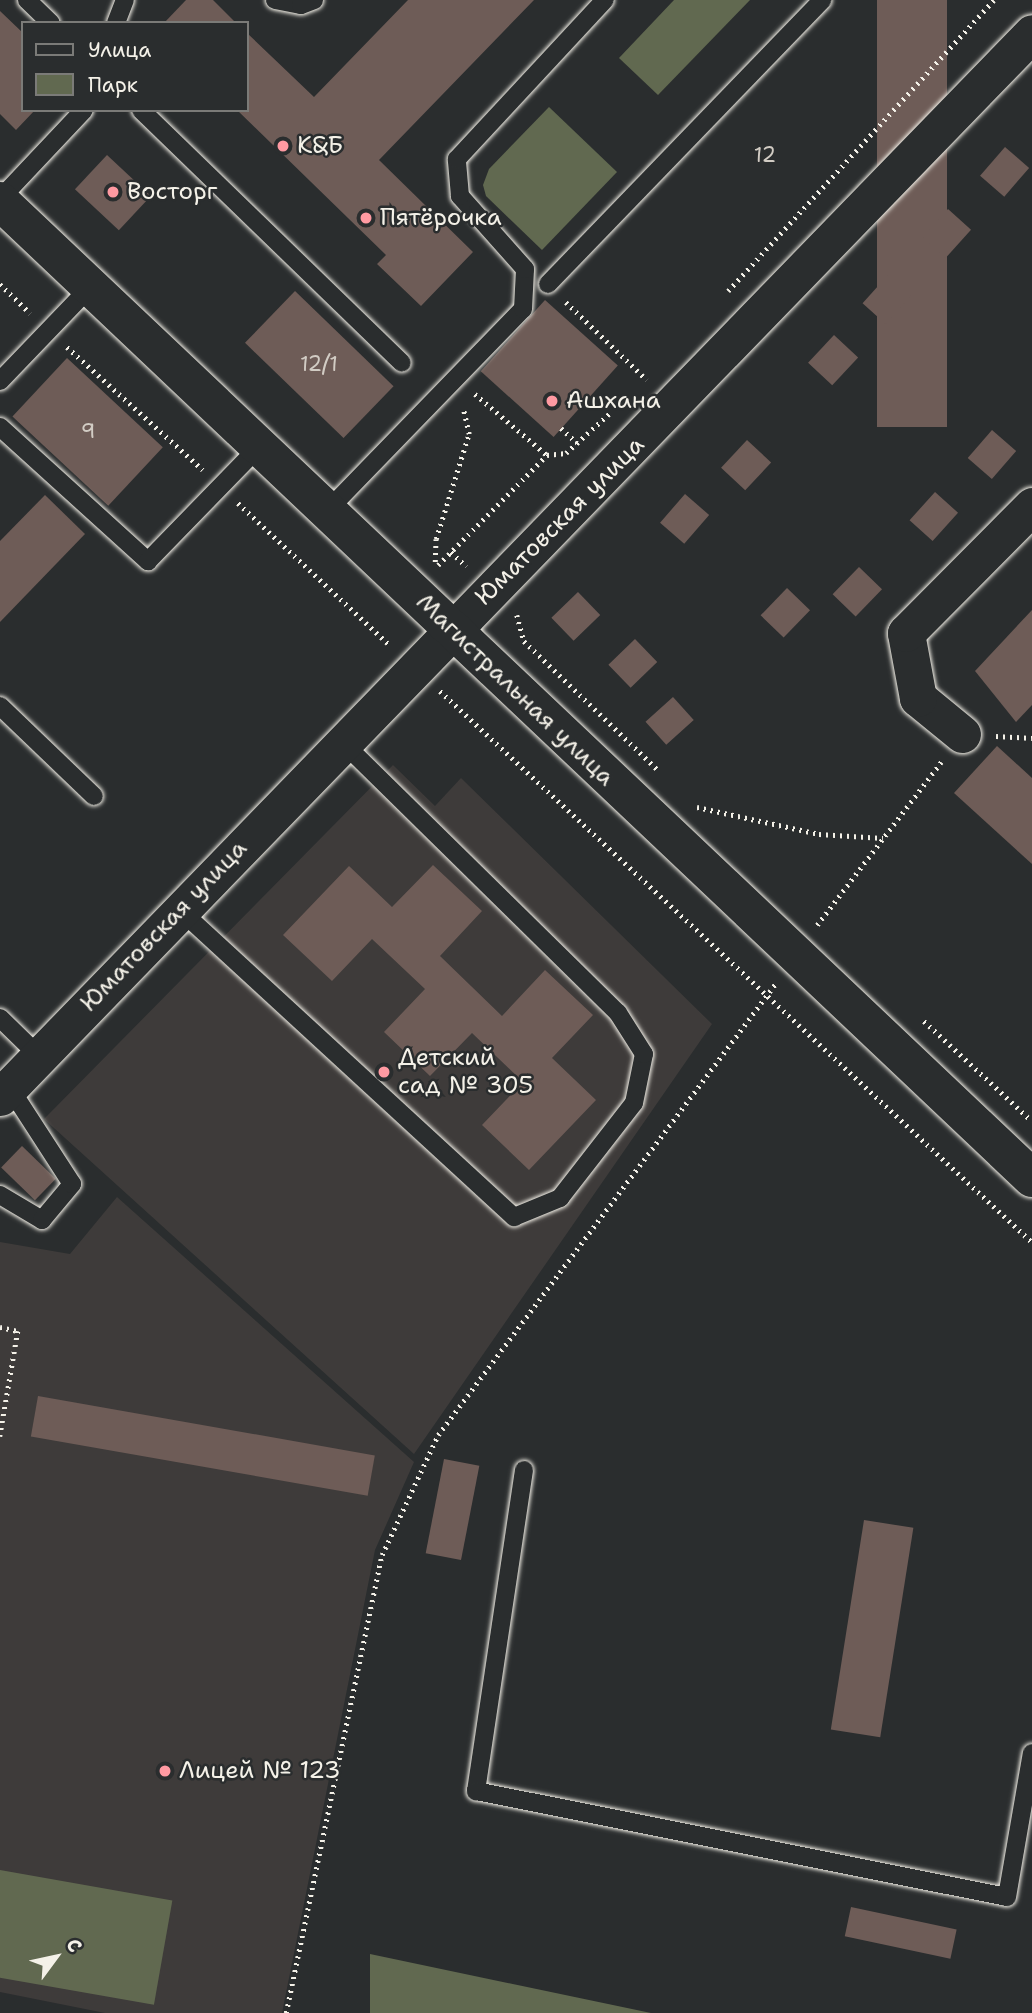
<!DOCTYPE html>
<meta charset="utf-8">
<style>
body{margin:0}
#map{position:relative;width:1032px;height:2013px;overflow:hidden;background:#2a2d2e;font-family:"Shantell Sans",sans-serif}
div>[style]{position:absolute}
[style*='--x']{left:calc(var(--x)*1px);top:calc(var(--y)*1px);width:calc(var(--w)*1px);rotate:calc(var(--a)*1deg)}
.built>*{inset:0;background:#3e3b3a}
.green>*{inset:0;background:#616950;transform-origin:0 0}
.building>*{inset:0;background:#6e5c57;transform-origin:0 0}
.path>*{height:4.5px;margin-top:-2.25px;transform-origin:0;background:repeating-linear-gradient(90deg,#f4f1e8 0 2px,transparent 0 7px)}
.roads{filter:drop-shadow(0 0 2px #f4f1e8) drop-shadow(0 0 2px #f4f1e8)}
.service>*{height:18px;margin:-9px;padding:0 9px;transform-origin:9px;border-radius:9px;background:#2a2d2e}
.minor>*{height:37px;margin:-18.5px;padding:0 18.5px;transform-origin:18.5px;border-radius:18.5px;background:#2a2d2e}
.tertiary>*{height:38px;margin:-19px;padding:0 19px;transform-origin:19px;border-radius:19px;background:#2a2d2e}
.dots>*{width:19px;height:19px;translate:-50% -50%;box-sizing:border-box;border:4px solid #2a2d2e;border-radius:50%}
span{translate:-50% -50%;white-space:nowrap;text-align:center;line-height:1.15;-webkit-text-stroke:5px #2a2d2e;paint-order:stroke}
.number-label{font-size:21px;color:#d2ccc4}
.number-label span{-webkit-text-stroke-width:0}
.poi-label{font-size:24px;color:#f4f1e8}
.left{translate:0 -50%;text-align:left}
.street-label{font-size:24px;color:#f4f1e8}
.legend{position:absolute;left:21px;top:21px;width:228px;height:91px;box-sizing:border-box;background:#2a2d2e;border:2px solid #7b7b78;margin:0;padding:9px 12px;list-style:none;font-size:21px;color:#f4f1e8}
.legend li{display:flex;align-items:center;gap:14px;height:35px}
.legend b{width:35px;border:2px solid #7b7b78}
.north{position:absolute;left:21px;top:1922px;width:70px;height:70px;-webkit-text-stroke:5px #2a2d2e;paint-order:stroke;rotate:57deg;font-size:19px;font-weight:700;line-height:28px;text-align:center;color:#f4f1e8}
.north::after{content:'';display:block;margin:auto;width:24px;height:32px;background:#f4f1e8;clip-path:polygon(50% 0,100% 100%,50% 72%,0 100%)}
</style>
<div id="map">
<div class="built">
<div style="clip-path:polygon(393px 765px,435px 806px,461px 778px,712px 1024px,414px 1454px,44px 1119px)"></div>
<div style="clip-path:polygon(117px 1197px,414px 1462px,375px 1550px,282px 2013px,105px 2013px,0 1992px,0 1242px,70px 1254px)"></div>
</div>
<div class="green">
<div style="clip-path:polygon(674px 0,750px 0,658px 95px,619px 58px)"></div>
<div style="clip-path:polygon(549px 107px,617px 172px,542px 250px,486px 196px,483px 185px,489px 169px)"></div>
<div style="left:0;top:1870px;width:175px;height:106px;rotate:10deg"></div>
<div style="clip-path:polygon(370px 1954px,651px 2013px,370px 2013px)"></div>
</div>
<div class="building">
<div style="clip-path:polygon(186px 0,213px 0,236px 23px,164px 23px)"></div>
<div style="clip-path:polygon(408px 0,534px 0,379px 160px,473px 252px,421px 306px,377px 264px,386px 255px,237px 110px,247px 110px,247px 33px,314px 97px)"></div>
<div style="left:877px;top:0;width:70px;height:427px"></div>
<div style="clip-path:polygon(0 11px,23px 33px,23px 110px,35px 110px,16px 130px,0 114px)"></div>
<div style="left:1005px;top:147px;width:32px;height:38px;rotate:41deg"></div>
<div style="left:107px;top:155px;width:60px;height:47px;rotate:43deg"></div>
<div style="left:948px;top:209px;width:31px;height:38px;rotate:42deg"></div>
<div style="left:888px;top:275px;width:31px;height:38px;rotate:42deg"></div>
<div style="left:295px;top:291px;width:137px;height:72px;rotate:44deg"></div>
<div style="left:545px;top:300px;width:98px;height:96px;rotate:42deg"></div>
<div style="left:834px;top:335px;width:33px;height:38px;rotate:43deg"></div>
<div style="left:67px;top:358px;width:131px;height:80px;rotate:43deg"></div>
<div style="left:992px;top:430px;width:32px;height:37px;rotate:41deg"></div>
<div style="left:747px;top:440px;width:33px;height:38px;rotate:43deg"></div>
<div style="left:935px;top:492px;width:31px;height:38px;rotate:42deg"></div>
<div style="left:685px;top:494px;width:32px;height:38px;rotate:41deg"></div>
<div style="clip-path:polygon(45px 495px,85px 534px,0 622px,0 541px)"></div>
<div style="left:859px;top:567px;width:32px;height:38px;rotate:44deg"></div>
<div style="left:787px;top:588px;width:32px;height:38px;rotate:44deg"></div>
<div style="left:578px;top:592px;width:32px;height:37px;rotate:46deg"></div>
<div style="clip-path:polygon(1032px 610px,1032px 705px,1016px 722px,975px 671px)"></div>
<div style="left:635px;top:639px;width:32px;height:37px;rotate:46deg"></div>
<div style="left:673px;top:697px;width:31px;height:37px;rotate:48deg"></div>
<div style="clip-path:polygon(997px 746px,1032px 778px,1032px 864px,954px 793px)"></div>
<div style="clip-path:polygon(433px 865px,482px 911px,440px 956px,502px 1016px,545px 970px,593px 1015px,552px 1058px,596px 1100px,529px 1170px,482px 1125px,523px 1082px,472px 1033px,430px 1076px,384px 1032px,425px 989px,372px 939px,332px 981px,283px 935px,349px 866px,392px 907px)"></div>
<div style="left:22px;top:1146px;width:47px;height:30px;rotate:44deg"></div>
<div style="left:38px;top:1396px;width:342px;height:41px;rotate:10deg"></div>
<div style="left:444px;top:1459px;width:36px;height:96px;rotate:11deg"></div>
<div style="left:864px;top:1520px;width:50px;height:212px;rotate:9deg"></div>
<div style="left:851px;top:1907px;width:108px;height:30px;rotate:12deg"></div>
</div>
<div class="path">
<div style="--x:0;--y:284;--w:42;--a:44"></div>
<div style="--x:728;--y:291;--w:394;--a:-47.6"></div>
<div style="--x:566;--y:302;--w:112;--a:43.9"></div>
<div style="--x:67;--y:347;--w:183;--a:42.1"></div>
<div style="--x:475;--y:394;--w:94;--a:40.3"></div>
<div style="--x:561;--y:428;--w:22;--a:43"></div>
<div style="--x:238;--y:503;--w:208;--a:43.1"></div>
<div style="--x:451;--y:552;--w:21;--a:43"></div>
<div style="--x:435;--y:562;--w:23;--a:-88"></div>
<div style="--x:436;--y:539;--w:110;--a:-72.6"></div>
<div style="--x:469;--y:434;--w:26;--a:-103"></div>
<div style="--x:438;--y:565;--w:155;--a:-45.3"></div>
<div style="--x:547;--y:455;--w:19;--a:-6"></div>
<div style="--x:566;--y:453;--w:59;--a:-42.3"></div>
<div style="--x:517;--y:615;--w:27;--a:75"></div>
<div style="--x:524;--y:641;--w:185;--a:43.9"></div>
<div style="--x:440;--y:691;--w:809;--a:42.95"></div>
<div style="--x:996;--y:736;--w:36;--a:3"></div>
<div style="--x:697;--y:807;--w:125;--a:12.5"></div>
<div style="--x:819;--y:834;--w:64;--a:3.6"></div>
<div style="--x:817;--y:925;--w:205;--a:-52.7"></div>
<div style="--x:924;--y:1021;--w:147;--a:42.8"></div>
<div style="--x:0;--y:1327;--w:18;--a:13"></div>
<div style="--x:18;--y:1331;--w:107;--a:99.7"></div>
<div style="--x:286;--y:2013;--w:468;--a:-78.2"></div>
<div style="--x:382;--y:1555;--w:132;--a:-65"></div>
<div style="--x:438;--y:1435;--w:564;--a:-53.21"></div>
</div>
<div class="roads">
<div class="service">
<div style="--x:27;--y:0;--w:33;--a:44"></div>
<div style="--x:275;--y:0;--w:26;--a:11"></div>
<div style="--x:301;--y:5;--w:14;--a:-21"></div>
<div style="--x:116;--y:23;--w:25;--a:-69"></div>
<div style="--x:141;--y:110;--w:363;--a:44.1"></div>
<div style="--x:0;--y:199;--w:122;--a:-46.7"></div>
<div style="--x:548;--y:284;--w:395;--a:-46"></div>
<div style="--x:0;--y:381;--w:130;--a:-46.2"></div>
<div style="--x:0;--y:427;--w:200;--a:42.2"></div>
<div style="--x:148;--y:561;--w:159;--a:-45.8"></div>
<div style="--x:327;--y:511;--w:281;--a:-45.9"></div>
<div style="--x:523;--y:309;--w:40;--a:-87.1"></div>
<div style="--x:525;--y:269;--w:98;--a:-131.7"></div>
<div style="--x:460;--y:196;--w:37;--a:-95"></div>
<div style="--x:457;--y:159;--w:217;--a:-47.1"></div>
<div style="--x:0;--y:706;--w:130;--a:43.8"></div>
<div style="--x:180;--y:910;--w:454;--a:42.6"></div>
<div style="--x:514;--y:1217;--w:50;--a:-22.4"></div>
<div style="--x:560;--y:1198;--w:120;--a:-52.1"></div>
<div style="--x:634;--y:1103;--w:50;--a:-78.5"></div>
<div style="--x:644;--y:1054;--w:49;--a:-122.4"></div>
<div style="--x:618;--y:1013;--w:387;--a:-135.5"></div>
<div style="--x:0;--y:1018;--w:54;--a:44.3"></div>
<div style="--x:0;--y:1195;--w:49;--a:30.8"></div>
<div style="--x:42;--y:1220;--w:47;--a:-50.2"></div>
<div style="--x:72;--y:1184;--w:114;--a:-122.9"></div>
<div style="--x:524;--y:1470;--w:325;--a:98.5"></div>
<div style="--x:476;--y:1791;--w:541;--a:11.29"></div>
<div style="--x:1007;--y:1897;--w:146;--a:-80.2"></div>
</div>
<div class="minor">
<div style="--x:962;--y:734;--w:57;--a:-140.7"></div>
<div style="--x:918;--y:698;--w:66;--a:-100.5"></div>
<div style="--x:906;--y:633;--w:179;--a:-45.2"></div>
<div style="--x:0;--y:1097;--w:1482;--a:-45.87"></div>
</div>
<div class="tertiary">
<div style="--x:0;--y:201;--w:1421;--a:43.43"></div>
</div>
</div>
<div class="dots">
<div style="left:283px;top:146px;background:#ff9aa2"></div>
<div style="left:113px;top:192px;background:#ff9aa2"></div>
<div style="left:366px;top:218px;background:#ff9aa2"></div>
<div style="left:552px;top:401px;background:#ff9aa2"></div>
<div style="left:384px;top:1072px;background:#ff9aa2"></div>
<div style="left:165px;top:1771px;background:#ff9aa2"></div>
</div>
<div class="number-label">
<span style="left:765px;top:155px">12</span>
<span style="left:319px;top:364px">12/1</span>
<span style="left:88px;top:431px">9</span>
</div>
<div class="poi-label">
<span class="left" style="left:297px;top:146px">К&amp;Б</span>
<span class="left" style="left:127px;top:192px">Восторг</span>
<span class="left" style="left:380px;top:218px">Пятёрочка</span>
<span class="left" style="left:566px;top:401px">Ашхана</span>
<span class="left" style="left:398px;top:1072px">Детский<br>сад № 305</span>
<span class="left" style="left:179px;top:1771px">Лицей № 123</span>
</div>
<div class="street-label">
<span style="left:560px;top:521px;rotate:-45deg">Юматовская улица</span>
<span style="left:515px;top:690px;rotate:44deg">Магистральная улица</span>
<span style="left:164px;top:926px;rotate:-46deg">Юматовская улица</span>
</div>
<ul class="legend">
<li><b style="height:9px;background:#2a2d2e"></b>Улица</li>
<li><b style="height:19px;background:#616950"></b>Парк</li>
</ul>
<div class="north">С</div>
</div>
